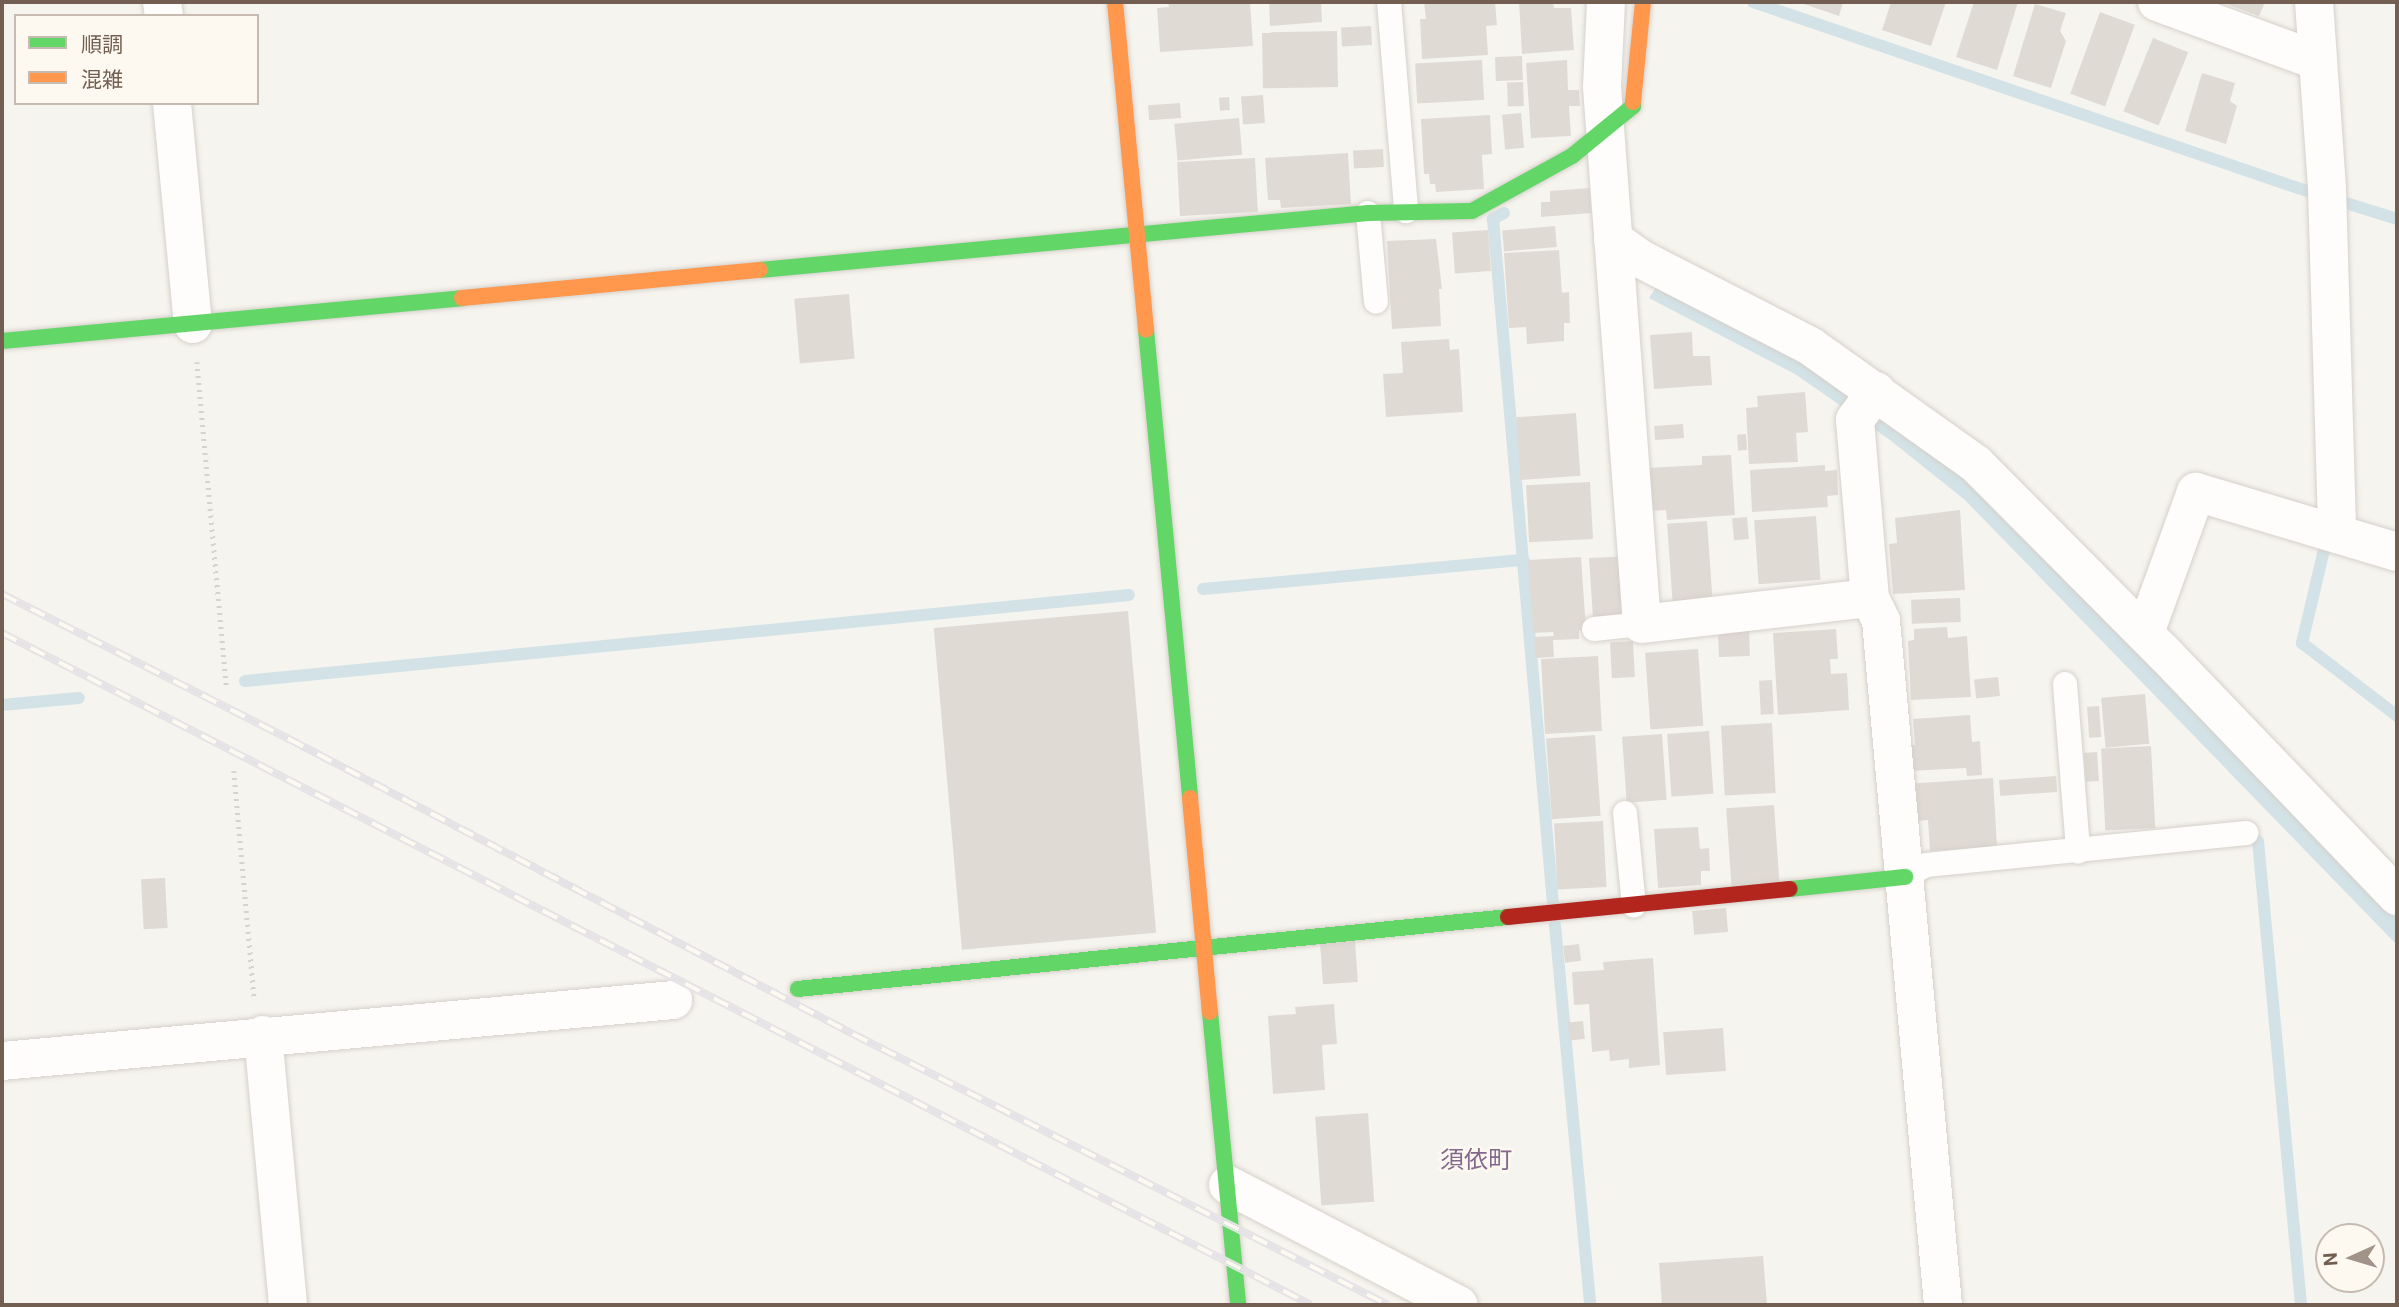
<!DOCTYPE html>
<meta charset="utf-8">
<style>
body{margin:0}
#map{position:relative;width:2399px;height:1307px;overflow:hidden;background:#f6f4ee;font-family:Roboto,"Noto Sans JP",sans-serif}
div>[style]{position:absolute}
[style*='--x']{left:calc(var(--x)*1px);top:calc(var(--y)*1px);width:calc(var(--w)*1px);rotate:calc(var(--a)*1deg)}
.water>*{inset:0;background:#d2e2e6}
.stream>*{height:12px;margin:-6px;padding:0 6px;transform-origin:6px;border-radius:6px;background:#d2e2e6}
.building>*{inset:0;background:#e0dad4;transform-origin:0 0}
.path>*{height:4.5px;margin-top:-2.25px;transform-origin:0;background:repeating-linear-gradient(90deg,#d8d2cd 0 2px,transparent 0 7px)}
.roads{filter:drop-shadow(0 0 2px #d5d0cb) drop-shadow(0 0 2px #d5d0cb)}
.lane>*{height:24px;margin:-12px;padding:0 12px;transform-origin:12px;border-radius:12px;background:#fefdfc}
.street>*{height:38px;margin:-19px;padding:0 19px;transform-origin:19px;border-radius:19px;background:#fefdfc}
.fast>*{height:16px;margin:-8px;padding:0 8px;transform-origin:8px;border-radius:8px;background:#63d668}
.slow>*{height:16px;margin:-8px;padding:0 8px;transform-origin:8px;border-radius:8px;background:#ff974d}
.jam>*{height:16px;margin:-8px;padding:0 8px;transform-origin:8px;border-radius:8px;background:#b3261e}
.rail>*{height:8px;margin-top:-4px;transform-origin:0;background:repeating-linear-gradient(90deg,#fdf9f1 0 16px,#e5e3e6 0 32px);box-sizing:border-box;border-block:2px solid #e5e3e6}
span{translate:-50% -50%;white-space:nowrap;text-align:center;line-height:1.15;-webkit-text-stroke:5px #fdf9f1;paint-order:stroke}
.quarter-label{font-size:24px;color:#84698d}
.frame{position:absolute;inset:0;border:4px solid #735f51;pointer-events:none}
.legend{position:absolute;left:14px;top:14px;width:245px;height:91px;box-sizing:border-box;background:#fdf9f1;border:2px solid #c6bbb1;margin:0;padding:9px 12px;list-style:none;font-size:21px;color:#735f51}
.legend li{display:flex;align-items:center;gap:14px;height:35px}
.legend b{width:35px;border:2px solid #c6bbb1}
.north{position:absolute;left:2315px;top:1223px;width:70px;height:70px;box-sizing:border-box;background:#fdf9f1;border:2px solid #c6bbb1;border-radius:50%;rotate:266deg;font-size:19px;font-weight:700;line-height:28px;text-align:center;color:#735f51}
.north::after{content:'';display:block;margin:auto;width:24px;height:32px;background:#a19388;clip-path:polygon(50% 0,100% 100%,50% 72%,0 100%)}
</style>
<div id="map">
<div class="water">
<div style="clip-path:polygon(1661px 280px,1801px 357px,1973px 478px,2133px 637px,2397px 916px,2397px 945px,1965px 500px,1890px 440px,1795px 374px,1649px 298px)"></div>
</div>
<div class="stream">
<div style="--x:1753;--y:2;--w:573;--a:18.85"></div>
<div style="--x:2295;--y:187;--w:107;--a:17.4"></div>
<div style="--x:1504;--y:213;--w:13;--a:151"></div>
<div style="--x:1493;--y:219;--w:688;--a:84.99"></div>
<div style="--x:2324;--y:550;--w:96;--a:103.3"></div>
<div style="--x:2302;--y:643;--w:120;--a:37.5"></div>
<div style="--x:1203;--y:589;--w:322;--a:-5.2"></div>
<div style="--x:245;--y:681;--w:888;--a:-5.56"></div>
<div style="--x:2;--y:705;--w:77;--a:-5.2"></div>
<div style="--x:2258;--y:841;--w:466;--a:84.7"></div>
<div style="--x:1555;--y:925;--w:382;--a:84.7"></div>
</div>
<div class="building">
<div style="clip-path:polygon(1168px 2px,1250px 2px,1253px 46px,1160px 52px,1157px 8px,1169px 7px)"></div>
<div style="clip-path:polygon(1269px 2px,1321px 2px,1322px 22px,1270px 26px)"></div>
<div style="clip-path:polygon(1424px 2px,1495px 2px,1497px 25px,1486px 26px,1488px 55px,1422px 59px,1420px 19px,1426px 19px)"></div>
<div style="clip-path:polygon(1519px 2px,1553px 2px,1554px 8px,1571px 8px,1574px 50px,1522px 54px)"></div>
<div style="clip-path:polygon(1798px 2px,1843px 2px,1839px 16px)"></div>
<div style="clip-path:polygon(1891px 2px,1946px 2px,1931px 46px,1882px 30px)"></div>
<div style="clip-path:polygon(1974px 2px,2018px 2px,1997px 70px,1956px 57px)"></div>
<div style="clip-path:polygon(2221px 2px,2265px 2px,2259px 16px)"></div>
<div style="clip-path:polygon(2035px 4px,2066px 13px,2060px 31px,2066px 41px,2051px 88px,2013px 76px)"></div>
<div style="left:2100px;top:12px;width:37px;height:87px;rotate:20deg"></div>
<div style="left:1371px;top:26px;width:19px;height:30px;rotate:87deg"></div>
<div style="left:1337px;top:31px;width:56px;height:75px;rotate:89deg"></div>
<div style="left:2153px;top:38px;width:38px;height:79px;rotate:22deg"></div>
<div style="left:1522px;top:56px;width:24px;height:27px;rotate:88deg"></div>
<div style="left:1482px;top:60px;width:40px;height:67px;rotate:87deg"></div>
<div style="clip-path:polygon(1567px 60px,1568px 90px,1579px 90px,1580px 106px,1569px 106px,1571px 136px,1531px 138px,1526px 63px)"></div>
<div style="clip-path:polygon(2202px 73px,2235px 83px,2230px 101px,2237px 106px,2226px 144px,2185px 131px)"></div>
<div style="left:1523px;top:82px;width:24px;height:16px;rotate:88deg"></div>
<div style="left:1263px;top:95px;width:28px;height:22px;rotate:86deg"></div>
<div style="left:1229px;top:97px;width:13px;height:10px;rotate:86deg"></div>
<div style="left:1180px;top:103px;width:15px;height:32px;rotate:86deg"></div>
<div style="left:1521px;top:113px;width:35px;height:19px;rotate:85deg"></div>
<div style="clip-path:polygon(1490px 115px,1492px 154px,1482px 155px,1484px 189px,1436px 192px,1435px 184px,1430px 184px,1429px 174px,1424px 174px,1421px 119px)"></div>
<div style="left:1239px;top:118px;width:37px;height:65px;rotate:85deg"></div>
<div style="left:1383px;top:149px;width:18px;height:30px;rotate:87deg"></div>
<div style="clip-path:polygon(1348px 153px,1351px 204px,1281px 208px,1280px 200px,1268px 200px,1265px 158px)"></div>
<div style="left:1255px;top:158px;width:54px;height:78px;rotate:87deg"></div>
<div style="clip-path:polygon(1590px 188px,1591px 213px,1541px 217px,1541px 202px,1550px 202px,1550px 191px)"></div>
<div style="left:1555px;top:226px;width:21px;height:53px;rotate:85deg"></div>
<div style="left:1488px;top:230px;width:41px;height:36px;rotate:86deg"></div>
<div style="clip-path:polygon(1436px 239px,1442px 289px,1439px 289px,1441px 326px,1392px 329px,1387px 241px)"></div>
<div style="clip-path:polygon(1559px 250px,1562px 293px,1569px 292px,1570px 323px,1564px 323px,1564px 341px,1527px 344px,1526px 327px,1509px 328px,1504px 253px)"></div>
<div style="left:849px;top:294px;width:65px;height:55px;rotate:85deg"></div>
<div style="clip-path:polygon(1692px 332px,1693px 356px,1710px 356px,1712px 385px,1654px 389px,1650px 335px)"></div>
<div style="clip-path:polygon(1449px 339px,1450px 350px,1459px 349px,1463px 412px,1386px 417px,1383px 374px,1403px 373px,1401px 342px)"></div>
<div style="clip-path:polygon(1805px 392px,1808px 432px,1796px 433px,1798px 462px,1749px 464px,1746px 408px,1758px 407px,1757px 396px)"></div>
<div style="left:1576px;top:413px;width:63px;height:60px;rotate:86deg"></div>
<div style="left:1683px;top:424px;width:14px;height:29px;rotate:86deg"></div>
<div style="left:1746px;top:434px;width:16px;height:9px;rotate:86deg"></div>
<div style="clip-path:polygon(1731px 455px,1735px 515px,1667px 520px,1666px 510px,1650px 511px,1647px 468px,1702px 465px,1702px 456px)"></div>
<div style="clip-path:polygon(1825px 465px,1825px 471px,1837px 470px,1838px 495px,1827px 496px,1828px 507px,1752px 512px,1750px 470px)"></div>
<div style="left:1590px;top:482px;width:57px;height:64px;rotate:87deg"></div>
<div style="clip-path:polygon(1960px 510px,1965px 590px,1893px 594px,1889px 544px,1897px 543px,1895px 518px)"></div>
<div style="left:1816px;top:516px;width:64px;height:62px;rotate:86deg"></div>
<div style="left:1747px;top:517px;width:22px;height:15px;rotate:85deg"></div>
<div style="left:1707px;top:521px;width:78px;height:40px;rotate:86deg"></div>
<div style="clip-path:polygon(1630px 556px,1633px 600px,1620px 616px,1593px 618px,1589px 558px)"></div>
<div style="clip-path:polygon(1581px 557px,1586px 630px,1579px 630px,1579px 639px,1553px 640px,1554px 657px,1535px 658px,1534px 637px,1554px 636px,1553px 632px,1533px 633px,1528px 560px)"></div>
<div style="left:1960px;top:598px;width:24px;height:49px;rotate:88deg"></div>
<div style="left:1128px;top:611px;width:323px;height:195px;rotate:85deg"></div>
<div style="clip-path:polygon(1947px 627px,1948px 638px,1967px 636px,1971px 697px,1911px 700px,1908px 641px,1914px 640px,1914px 629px)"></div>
<div style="left:1749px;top:629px;width:27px;height:31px;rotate:88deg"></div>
<div style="clip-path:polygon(1836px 629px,1838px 659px,1830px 659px,1831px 674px,1847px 673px,1849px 710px,1778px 715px,1773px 633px)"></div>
<div style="left:1633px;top:641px;width:36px;height:23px;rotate:87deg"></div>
<div style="left:1698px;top:649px;width:77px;height:53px;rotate:86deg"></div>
<div style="left:1598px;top:656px;width:75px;height:57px;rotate:87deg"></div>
<div style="left:1998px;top:677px;width:19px;height:24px;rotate:84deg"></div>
<div style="left:1772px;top:680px;width:34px;height:13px;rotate:87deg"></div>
<div style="left:2145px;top:694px;width:50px;height:44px;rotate:85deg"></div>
<div style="left:2099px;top:706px;width:31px;height:12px;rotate:86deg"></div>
<div style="clip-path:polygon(1970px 715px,1972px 742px,1980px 741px,1982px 775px,1967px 776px,1966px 768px,1909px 771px,1908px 746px,1915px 745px,1913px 719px)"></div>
<div style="left:1772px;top:723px;width:70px;height:51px;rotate:87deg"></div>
<div style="left:1709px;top:731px;width:63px;height:42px;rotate:86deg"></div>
<div style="left:1662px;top:734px;width:66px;height:40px;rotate:86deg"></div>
<div style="left:1595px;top:735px;width:81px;height:49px;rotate:86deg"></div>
<div style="left:2151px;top:746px;width:82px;height:50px;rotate:87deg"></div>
<div style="left:2097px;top:752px;width:29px;height:13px;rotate:86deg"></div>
<div style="left:2056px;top:776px;width:16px;height:57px;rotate:86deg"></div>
<div style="clip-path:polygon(1993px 778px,1997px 847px,1930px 851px,1928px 820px,1909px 822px,1907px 784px)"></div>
<div style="left:1774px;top:805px;width:79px;height:48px;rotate:86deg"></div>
<div style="left:1603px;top:821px;width:66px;height:49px;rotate:87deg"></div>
<div style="clip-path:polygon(1698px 827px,1700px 849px,1709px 848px,1710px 871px,1701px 871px,1701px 885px,1658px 888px,1654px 829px)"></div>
<div style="left:165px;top:878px;width:50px;height:24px;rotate:87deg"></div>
<div style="left:1726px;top:908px;width:24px;height:34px;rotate:85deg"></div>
<div style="left:1355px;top:941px;width:41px;height:35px;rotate:86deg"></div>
<div style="left:1579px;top:944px;width:17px;height:16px;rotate:83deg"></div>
<div style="clip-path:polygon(1653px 958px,1660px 1065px,1629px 1068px,1629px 1059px,1610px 1061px,1609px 1050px,1592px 1052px,1589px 1004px,1574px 1005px,1572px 972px,1604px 970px,1603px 962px)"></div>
<div style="clip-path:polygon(1334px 1004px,1337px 1044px,1322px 1045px,1325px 1090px,1273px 1094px,1268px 1016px,1296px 1014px,1295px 1007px)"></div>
<div style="left:1583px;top:1021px;width:18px;height:15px;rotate:84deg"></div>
<div style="left:1723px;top:1028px;width:43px;height:60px;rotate:86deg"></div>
<div style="left:1368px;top:1113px;width:89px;height:53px;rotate:86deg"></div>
<div style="clip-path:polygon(1763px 1256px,1767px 1305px,1662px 1305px,1659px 1263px)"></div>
</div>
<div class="path">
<div style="--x:197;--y:362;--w:328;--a:84.8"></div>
<div style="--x:234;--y:771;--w:227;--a:84.9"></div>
</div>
<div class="roads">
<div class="lane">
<div style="--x:1389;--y:2;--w:210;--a:85.3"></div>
<div style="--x:1368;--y:213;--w:89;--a:84.9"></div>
<div style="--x:1594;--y:629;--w:48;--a:-5.9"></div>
<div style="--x:2065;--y:684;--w:168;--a:85.5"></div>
<div style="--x:1625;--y:813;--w:93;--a:84.5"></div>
<div style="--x:1905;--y:877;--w:24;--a:-30"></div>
<div style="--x:1926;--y:865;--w:322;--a:-5.7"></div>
</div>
<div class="street">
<div style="--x:162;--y:2;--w:14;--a:82"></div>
<div style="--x:1606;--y:2;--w:85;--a:92.7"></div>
<div style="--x:1602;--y:87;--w:538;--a:85.74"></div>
<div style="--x:1642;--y:624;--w:229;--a:-6.5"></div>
<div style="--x:2157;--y:2;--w:171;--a:20.1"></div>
<div style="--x:2314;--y:2;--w:187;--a:86"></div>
<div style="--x:2327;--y:189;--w:345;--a:88.3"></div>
<div style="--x:172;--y:103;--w:222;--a:84.6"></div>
<div style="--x:1613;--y:239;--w:34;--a:36"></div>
<div style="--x:1641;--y:259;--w:190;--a:27.2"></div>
<div style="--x:1810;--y:346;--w:204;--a:35.4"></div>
<div style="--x:1976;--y:464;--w:267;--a:45.2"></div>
<div style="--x:2164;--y:653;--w:337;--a:46.2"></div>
<div style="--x:1876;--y:391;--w:36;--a:126"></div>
<div style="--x:1855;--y:420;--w:179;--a:85.2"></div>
<div style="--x:1870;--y:598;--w:25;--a:64"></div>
<div style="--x:1881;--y:621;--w:687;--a:84.82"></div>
<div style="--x:2145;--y:633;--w:150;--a:-70.1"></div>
<div style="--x:2196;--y:492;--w:210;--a:16.6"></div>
<div style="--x:263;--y:1035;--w:271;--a:84.7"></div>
<div style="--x:2;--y:1061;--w:674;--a:-5.19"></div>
<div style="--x:1228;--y:1185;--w:260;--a:27.5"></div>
</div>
<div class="fast">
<div style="--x:760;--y:270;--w:611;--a:-5.36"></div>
<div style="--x:1368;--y:213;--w:104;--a:-1.1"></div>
<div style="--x:1472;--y:211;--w:114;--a:-28.8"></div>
<div style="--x:1572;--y:156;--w:79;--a:-39.3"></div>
<div style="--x:1633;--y:106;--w:4;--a:-90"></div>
<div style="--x:1146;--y:330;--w:470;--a:84.6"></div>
<div style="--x:2;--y:341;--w:462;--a:-5.3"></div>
<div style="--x:1790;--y:889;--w:116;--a:-6"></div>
<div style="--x:798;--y:989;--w:714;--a:-5.79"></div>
<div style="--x:1210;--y:1012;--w:294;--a:84.5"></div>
</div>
<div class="slow">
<div style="--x:1115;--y:2;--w:329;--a:84.6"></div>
<div style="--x:1633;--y:102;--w:100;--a:-84.3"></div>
<div style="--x:462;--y:298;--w:299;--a:-5.4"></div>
<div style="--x:1190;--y:798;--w:215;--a:84.7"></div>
</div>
<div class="jam">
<div style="--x:1508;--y:917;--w:283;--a:-5.7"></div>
</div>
</div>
<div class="rail">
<div style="--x:2;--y:594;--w:322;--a:26.8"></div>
<div style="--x:289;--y:739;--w:636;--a:27.61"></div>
<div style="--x:853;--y:1034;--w:600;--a:26.86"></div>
<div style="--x:2;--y:633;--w:1471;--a:27.17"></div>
</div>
<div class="quarter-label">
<span style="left:1476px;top:1161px">須依町</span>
</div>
<div class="frame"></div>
<ul class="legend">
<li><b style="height:9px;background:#63d668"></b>順調</li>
<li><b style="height:9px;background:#ff974d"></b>混雑</li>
</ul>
<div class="north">N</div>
</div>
